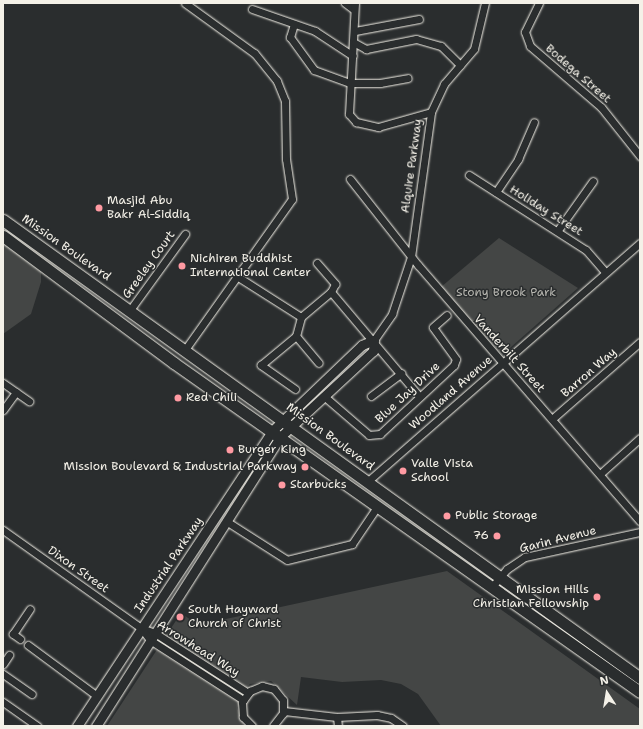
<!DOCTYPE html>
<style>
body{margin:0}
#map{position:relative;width:643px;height:729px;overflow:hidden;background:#2a2d2e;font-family:"Shantell Sans",sans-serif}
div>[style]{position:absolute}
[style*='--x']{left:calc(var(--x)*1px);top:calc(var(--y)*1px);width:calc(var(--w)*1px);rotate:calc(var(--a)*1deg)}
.green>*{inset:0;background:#444645}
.roads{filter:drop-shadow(0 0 1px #f4f1e8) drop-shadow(0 0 1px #f4f1e8)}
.minor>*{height:7px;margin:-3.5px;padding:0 3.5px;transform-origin:3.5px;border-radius:3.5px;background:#2a2d2e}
.secondary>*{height:9px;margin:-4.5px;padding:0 4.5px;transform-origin:4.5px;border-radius:4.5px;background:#2a2d2e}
.primary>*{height:11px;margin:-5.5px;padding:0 5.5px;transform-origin:5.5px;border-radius:5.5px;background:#2a2d2e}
.dots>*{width:11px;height:11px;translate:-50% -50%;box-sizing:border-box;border:2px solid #2a2d2e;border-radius:50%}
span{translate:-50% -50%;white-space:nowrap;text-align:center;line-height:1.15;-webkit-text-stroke:3px #2a2d2e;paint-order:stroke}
.street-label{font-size:12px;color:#f4f1e8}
.poi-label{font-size:12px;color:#f4f1e8}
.left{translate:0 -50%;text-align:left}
.right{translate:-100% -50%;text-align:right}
.park-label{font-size:12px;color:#b6b5af}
.frame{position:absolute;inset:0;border:4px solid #f4f1e8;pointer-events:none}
.north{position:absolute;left:587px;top:673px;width:40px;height:40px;-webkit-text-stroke:3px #2a2d2e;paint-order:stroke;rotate:348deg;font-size:11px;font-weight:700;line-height:16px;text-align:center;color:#f4f1e8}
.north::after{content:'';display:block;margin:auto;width:14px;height:18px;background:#f4f1e8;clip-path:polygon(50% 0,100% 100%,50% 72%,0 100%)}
</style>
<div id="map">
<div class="green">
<div style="clip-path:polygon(499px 238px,578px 288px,502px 355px,441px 287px)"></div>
<div style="clip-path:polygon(3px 242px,41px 272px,41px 282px,31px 314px,3px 334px)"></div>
<div style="clip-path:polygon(447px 571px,640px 709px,640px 726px,441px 726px,418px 694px,401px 684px,381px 680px,342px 682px,301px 677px,297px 705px,271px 681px,250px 684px,240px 695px,237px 708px,244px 726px,107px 726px,181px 613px,198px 625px)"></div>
</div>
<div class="roads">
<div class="minor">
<div style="--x:345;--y:3;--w:10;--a:37"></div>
<div style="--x:355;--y:3;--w:111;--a:93.1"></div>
<div style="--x:349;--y:114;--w:11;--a:49"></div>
<div style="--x:356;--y:122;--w:23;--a:13"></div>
<div style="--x:378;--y:127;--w:55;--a:-15.8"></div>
<div style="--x:539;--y:3;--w:32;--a:116"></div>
<div style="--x:525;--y:32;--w:15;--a:70"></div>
<div style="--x:530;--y:46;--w:94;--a:40.7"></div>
<div style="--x:601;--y:107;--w:63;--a:51.5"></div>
<div style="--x:252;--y:9;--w:67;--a:19.2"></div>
<div style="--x:315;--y:31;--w:45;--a:33.3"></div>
<div style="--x:294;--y:24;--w:14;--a:107"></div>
<div style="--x:290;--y:37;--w:41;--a:54"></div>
<div style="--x:314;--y:70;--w:38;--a:20"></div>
<div style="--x:350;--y:83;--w:30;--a:0"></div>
<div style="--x:380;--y:83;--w:28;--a:-10"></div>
<div style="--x:355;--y:31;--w:65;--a:-10.6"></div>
<div style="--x:355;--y:43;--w:13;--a:29"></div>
<div style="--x:366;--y:49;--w:51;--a:-11.3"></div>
<div style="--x:416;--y:39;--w:26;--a:16"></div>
<div style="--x:441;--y:46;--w:27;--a:45"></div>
<div style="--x:469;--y:175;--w:139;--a:32.7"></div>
<div style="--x:586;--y:250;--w:29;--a:49"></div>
<div style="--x:350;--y:179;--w:110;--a:51.7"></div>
<div style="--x:418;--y:265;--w:339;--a:49.1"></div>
<div style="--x:496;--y:192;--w:40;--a:-56"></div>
<div style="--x:518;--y:159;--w:40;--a:-66.6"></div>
<div style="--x:558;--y:230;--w:60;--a:-54.5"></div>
<div style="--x:317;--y:263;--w:28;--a:49"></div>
<div style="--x:335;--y:284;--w:9;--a:117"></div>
<div style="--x:331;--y:292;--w:136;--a:49.8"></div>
<div style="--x:235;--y:275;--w:78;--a:32.5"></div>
<div style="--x:130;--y:310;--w:94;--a:-54.1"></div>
<div style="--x:301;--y:317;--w:39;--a:-40"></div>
<div style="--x:296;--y:336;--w:35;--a:50"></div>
<div style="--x:374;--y:340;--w:32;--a:-55"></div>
<div style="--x:392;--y:314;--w:60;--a:-71.6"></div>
<div style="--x:411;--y:257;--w:146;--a:-82.1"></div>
<div style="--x:431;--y:112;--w:31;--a:-65"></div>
<div style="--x:444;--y:84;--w:46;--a:-49.4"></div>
<div style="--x:474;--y:49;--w:47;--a:-76.6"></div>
<div style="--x:184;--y:351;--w:186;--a:-54.6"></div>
<div style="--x:292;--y:199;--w:40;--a:-98.5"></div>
<div style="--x:286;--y:159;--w:58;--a:-91"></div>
<div style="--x:285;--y:101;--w:22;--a:-112"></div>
<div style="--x:277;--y:81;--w:36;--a:-129"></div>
<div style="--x:254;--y:53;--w:85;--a:-144.1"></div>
<div style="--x:3;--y:383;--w:32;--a:35"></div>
<div style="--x:295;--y:389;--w:42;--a:-144.8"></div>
<div style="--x:261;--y:365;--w:45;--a:-39.6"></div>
<div style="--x:296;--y:336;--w:20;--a:-75"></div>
<div style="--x:371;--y:396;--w:38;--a:-37"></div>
<div style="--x:325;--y:397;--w:58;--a:40.8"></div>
<div style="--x:369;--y:435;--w:11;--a:-5"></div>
<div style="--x:380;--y:434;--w:101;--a:-43"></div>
<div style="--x:454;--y:365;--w:6;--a:-72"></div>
<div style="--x:456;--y:359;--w:39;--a:-126"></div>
<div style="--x:433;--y:327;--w:18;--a:-41"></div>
<div style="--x:3;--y:410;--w:22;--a:-54"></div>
<div style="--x:552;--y:419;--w:117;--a:-41.2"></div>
<div style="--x:600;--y:474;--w:54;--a:-42"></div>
<div style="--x:368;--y:481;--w:361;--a:-41.2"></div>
<div style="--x:226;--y:521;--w:72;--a:32.6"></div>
<div style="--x:287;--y:560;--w:67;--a:-13.8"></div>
<div style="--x:352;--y:544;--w:45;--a:-56"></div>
<div style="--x:3;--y:530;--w:169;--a:35.4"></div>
<div style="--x:141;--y:628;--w:15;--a:20"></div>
<div style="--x:155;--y:633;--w:111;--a:32.8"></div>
<div style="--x:491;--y:588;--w:25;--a:-50"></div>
<div style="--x:507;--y:569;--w:22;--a:-34"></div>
<div style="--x:525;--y:557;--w:118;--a:-12.3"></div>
<div style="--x:141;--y:628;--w:15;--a:53"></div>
<div style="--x:150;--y:640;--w:111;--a:32.8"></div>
<div style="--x:20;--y:639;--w:9;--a:-144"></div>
<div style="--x:13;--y:634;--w:30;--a:-56"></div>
<div style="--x:28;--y:645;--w:86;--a:36.5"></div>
<div style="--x:3;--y:664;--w:11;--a:-56"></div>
<div style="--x:3;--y:674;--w:35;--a:35"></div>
<div style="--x:3;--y:702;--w:42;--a:35.2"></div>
<div style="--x:284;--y:711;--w:53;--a:6.5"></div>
<div style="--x:337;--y:717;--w:40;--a:-2.9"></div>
<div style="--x:377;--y:715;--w:14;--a:12"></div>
<div style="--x:391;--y:718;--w:14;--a:34"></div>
<div style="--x:337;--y:717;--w:9;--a:84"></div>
<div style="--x:252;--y:726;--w:13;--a:-135"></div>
<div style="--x:243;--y:717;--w:15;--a:-94"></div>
<div style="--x:242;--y:702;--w:14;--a:-54"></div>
<div style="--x:250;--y:691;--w:13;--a:-23"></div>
<div style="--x:262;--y:686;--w:12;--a:14"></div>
<div style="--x:274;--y:689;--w:14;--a:51"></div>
<div style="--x:283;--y:700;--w:13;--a:90"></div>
<div style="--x:283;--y:713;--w:16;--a:128"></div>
</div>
<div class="secondary">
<div style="--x:77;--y:726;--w:354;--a:-56.5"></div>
<div style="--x:272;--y:431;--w:124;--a:-43.7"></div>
<div style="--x:362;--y:345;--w:13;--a:-23"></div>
<div style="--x:96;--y:726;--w:343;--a:-57.5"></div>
<div style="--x:280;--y:437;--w:127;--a:-42.8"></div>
<div style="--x:373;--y:351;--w:11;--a:-85"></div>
</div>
<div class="primary">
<div style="--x:3;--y:220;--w:785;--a:35.72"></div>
<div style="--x:3;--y:236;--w:213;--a:36.6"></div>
<div style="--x:174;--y:363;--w:570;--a:35.22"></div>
</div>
</div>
<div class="dots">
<div style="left:99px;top:208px;background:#ff9aa2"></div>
<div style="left:182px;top:266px;background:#ff9aa2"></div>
<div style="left:178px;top:398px;background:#ff9aa2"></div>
<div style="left:230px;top:450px;background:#ff9aa2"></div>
<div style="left:305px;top:467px;background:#ff9aa2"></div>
<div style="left:403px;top:471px;background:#ff9aa2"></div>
<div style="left:282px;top:485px;background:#ff9aa2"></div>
<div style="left:447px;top:516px;background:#ff9aa2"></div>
<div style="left:497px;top:536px;background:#ff9aa2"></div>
<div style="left:597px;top:597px;background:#ff9aa2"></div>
<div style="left:180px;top:617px;background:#ff9aa2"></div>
</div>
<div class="street-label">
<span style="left:578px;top:74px;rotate:41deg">Bodega Street</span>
<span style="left:412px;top:166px;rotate:-82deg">Alquire Parkway</span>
<span style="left:546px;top:211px;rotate:32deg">Holiday Street</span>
<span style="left:66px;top:248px;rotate:35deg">Mission Boulevard</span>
<span style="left:149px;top:265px;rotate:-54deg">Greeley Court</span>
<span style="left:509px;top:354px;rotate:48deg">Vanderbilt Street</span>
<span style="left:589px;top:373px;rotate:-41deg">Barron Way</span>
<span style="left:408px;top:393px;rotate:-43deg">Blue Jay Drive</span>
<span style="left:451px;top:393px;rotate:-41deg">Woodland Avenue</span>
<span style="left:330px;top:437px;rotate:36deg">Mission Boulevard</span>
<span style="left:558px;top:540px;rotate:-14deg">Garin Avenue</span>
<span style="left:169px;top:565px;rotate:-56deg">Industrial Parkway</span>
<span style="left:78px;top:570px;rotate:35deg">Dixon Street</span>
<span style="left:198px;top:649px;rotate:32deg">Arrowhead Way</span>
</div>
<div class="poi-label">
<span class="left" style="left:107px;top:208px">Masjid Abu<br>Bakr Al-Siddiq</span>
<span class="left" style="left:190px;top:266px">Nichiren Buddhist<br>International Center</span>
<span class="left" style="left:186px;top:398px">Red Chili</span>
<span class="left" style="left:238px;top:450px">Burger King</span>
<span class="left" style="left:411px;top:471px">Valle Vista<br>School</span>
<span class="right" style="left:297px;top:467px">Mission Boulevard &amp; Industrial Parkway</span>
<span class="left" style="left:290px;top:485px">Starbucks</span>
<span class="left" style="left:455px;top:516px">Public Storage</span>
<span class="right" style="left:489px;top:536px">76</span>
<span class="right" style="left:589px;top:597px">Mission Hills<br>Christian Fellowship</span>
<span class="left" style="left:188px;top:617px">South Hayward<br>Church of Christ</span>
</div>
<div class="park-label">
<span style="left:506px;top:293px">Stony Brook Park</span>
</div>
<div class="frame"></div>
<div class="north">N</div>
</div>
